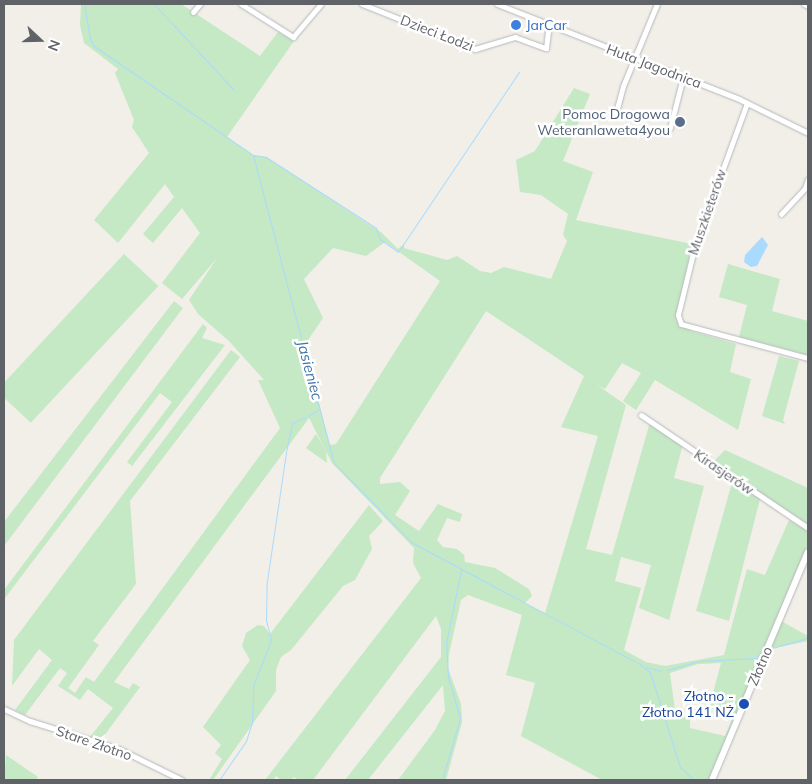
<!DOCTYPE html>
<meta charset="utf-8">
<style>
body{margin:0}
#map{position:relative;width:812px;height:784px;overflow:hidden;background:#f1efe8;font-family:Mulish,sans-serif}
div>[style]{position:absolute}
[style*='--x']{left:calc(var(--x)*1px);top:calc(var(--y)*1px);width:calc(var(--w)*1px);rotate:calc(var(--a)*1deg)}
.green>*{inset:0;background:#c5e8c5;transform-origin:0 0}
.water>*{inset:0;background:#aadaff}
.stream>*{height:1px;margin:-0.5px;padding:0 0.5px;transform-origin:0.5px;border-radius:0.5px;background:#aadaff}
.roads{filter:drop-shadow(0 0 1px #b5b8bc) drop-shadow(0 0 1px #b5b8bc)}
.minor>*{height:5px;margin:-2.5px;padding:0 2.5px;transform-origin:2.5px;border-radius:2.5px;background:#fff}
.tertiary>*{height:6px;margin:-3px;padding:0 3px;transform-origin:3px;border-radius:3px;background:#fff}
.dots>*{width:14px;height:14px;translate:-50% -50%;box-sizing:border-box;border:2px solid #fff;border-radius:50%}
span{translate:-50% -50%;white-space:nowrap;text-align:center;line-height:1.15;-webkit-text-stroke:5px #fff;paint-order:stroke}
.shop-label{font-size:14px;color:#366cbe}
.left{translate:0 -50%;text-align:left}
.street-label{font-size:14px;color:#5f6368}
.service-label{font-size:14px;color:#4e5e75}
.right{translate:-100% -50%;text-align:right}
.transit-label{font-size:14px;color:#164399}
.water-label{font-size:15px;color:#4174aa;font-style:italic}
.frame{position:absolute;inset:0;border:5px solid #5f6368;pointer-events:none}
.north{position:absolute;left:15px;top:15px;width:50px;height:50px;-webkit-text-stroke:4px #fff;paint-order:stroke;rotate:111deg;font-size:14px;font-weight:700;line-height:20px;text-align:center;color:#5f6368}
.north::after{content:'';display:block;margin:auto;width:18px;height:22px;background:#5f6368;clip-path:polygon(50% 0,100% 100%,50% 72%,0 100%)}
</style>
<div id="map">
<div class="green">
<div style="clip-path:polygon(evenodd,81px 4px,181px 4px,260px 56px,278px 32px,294px 41px,227px 137px,253px 155px,266px 157px,382px 233px,398px 249px,404px 244px,404px 248px,447px 260px,457px 256px,480px 271px,491px 273px,504px 267px,551px 279px,567px 241px,563px 235px,568px 214px,541px 195px,520px 192px,516px 160px,535px 151px,574px 88px,590px 94px,563px 161px,593px 172px,576px 220px,692px 244px,676px 321px,691px 331px,736px 344px,730px 372px,751px 379px,738px 430px,655px 380px,636px 410px,623px 401px,641px 373px,622px 363px,605px 389px,597px 385px,626px 405px,586px 549px,612px 555px,650px 422px,683px 444px,674px 478px,704px 486px,669px 620px,639px 608px,651px 565px,621px 557px,615px 581px,641px 588px,624px 650px,646px 662px,665px 666px,724px 655px,747px 569px,765px 575px,789px 520px,808px 531px,808px 547px,710px 780px,602px 780px,521px 736px,535px 683px,506px 675px,522px 615px,468px 595px,461px 600px,449px 654px,448px 668px,461px 704px,462px 722px,446px 780px,398px 780px,435px 730px,445px 711px,443px 685px,368px 780px,345px 780px,441px 657px,441px 629px,436px 616px,313px 780px,299px 780px,294px 777px,291px 780px,281px 780px,276px 776px,273px 780px,265px 780px,421px 578px,413px 563px,414px 548px,332px 463px,309px 418px,114px 682px,129px 689px,133px 683px,140px 687px,101px 740px,90px 737px,113px 708px,88px 689px,80px 700px,58px 686px,67px 673px,60px 668px,25px 715px,15px 710px,52px 660px,39px 649px,12px 686px,14px 640px,231px 350px,240px 357px,130px 501px,136px 584px,93px 641px,99px 645px,68px 688px,75px 693px,86px 677px,94px 682px,280px 428px,258px 380px,264px 380px,229px 341px,198px 314px,189px 300px,217px 258px,182px 299px,162px 283px,200px 233px,182px 208px,153px 243px,143px 234px,174px 197px,165px 184px,118px 243px,94px 220px,149px 153px,132px 127px,134px 120px,115px 73px,118px 69px,84px 43px,80px 25px,81px 4px,385px 242px,440px 281px,336px 444px,330px 445px,304px 346px,323px 318px,304px 279px,333px 248px,366px 256px,385px 242px,81px 4px,486px 311px,584px 376px,561px 427px,598px 436px,545px 613px,525px 603px,532px 596px,529px 589px,495px 568px,465px 562px,464px 555px,457px 549px,443px 547px,437px 540px,447px 518px,460px 522px,462px 514px,438px 504px,419px 531px,395px 515px,410px 491px,400px 482px,380px 484px,380px 478px,486px 311px,81px 4px,721px 663px,709px 708px,735px 713px,725px 736px,690px 728px,690px 717px,676px 718px,670px 673px,698px 664px,721px 663px)"></div>
<div style="left:124px;top:254px;width:47px;height:187px;rotate:43deg"></div>
<div style="clip-path:polygon(728px 264px,780px 279px,772px 311px,808px 321px,808px 355px,739px 337px,747px 305px,719px 297px)"></div>
<div style="clip-path:polygon(174px 301px,183px 308px,4px 546px,4px 522px)"></div>
<div style="clip-path:polygon(203px 324px,207px 328px,202px 338px,225px 345px,132px 466px,127px 462px,172px 402px,160px 393px,5px 598px,4px 590px)"></div>
<div style="clip-path:polygon(779px 356px,799px 361px,783px 420px,785px 424px,762px 416px)"></div>
<div style="clip-path:polygon(316px 434px,326px 451px,327px 463px,306px 448px)"></div>
<div style="clip-path:polygon(725px 450px,808px 488px,808px 524px,713px 462px)"></div>
<div style="clip-path:polygon(733px 479px,760px 499px,729px 621px,696px 611px)"></div>
<div style="clip-path:polygon(369px 505px,383px 521px,369px 536px,372px 549px,355px 580px,343px 586px,291px 650px,281px 657px,276px 670px,276px 691px,213px 780px,209px 780px,222px 759px,215px 753px,221px 745px,203px 727px,250px 660px,242px 646px,246px 633px,258px 625px,264px 626px,270px 634px)"></div>
<div style="clip-path:polygon(781px 621px,808px 636px,808px 641px,770px 649px)"></div>
<div style="clip-path:polygon(6px 755px,38px 777px,36px 780px,4px 780px)"></div>
</div>
<div class="water">
<div style="clip-path:polygon(762px 237px,768px 245px,757px 266px,751px 267px,744px 262px,745px 255px)"></div>
</div>
<div class="stream">
<div style="--x:84;--y:4;--w:36;--a:80"></div>
<div style="--x:90;--y:39;--w:8;--a:60"></div>
<div style="--x:94;--y:46;--w:193;--a:34.4"></div>
<div style="--x:253;--y:155;--w:318;--a:75.3"></div>
<div style="--x:334;--y:463;--w:110;--a:45.7"></div>
<div style="--x:411;--y:542;--w:253;--a:28.1"></div>
<div style="--x:154;--y:4;--w:117;--a:47.1"></div>
<div style="--x:253;--y:155;--w:13;--a:9"></div>
<div style="--x:266;--y:157;--w:131;--a:32.8"></div>
<div style="--x:376;--y:228;--w:12;--a:70"></div>
<div style="--x:380;--y:239;--w:22;--a:36"></div>
<div style="--x:398;--y:252;--w:217;--a:-56.1"></div>
<div style="--x:308;--y:416;--w:13;--a:-32"></div>
<div style="--x:772;--y:648;--w:37;--a:-16"></div>
<div style="--x:637;--y:662;--w:16;--a:38"></div>
<div style="--x:650;--y:672;--w:100;--a:72.5"></div>
<div style="--x:680;--y:767;--w:19;--a:43"></div>
<div style="--x:646;--y:667;--w:16;--a:14"></div>
<div style="--x:667;--y:670;--w:33;--a:-16"></div>
<div style="--x:699;--y:661;--w:57;--a:-3"></div>
<div style="--x:756;--y:658;--w:13;--a:-51"></div>
<div style="--x:219;--y:780;--w:47;--a:-55.3"></div>
<div style="--x:246;--y:741;--w:19;--a:-72"></div>
<div style="--x:252;--y:723;--w:37;--a:-88"></div>
<div style="--x:253;--y:686;--w:49;--a:-68.6"></div>
<div style="--x:271;--y:640;--w:21;--a:-104"></div>
<div style="--x:266;--y:620;--w:39;--a:-89"></div>
<div style="--x:267;--y:581;--w:130;--a:-81.6"></div>
<div style="--x:286;--y:452;--w:30;--a:-78"></div>
<div style="--x:292;--y:423;--w:15;--a:-23"></div>
<div style="--x:442;--y:780;--w:65;--a:-73.8"></div>
<div style="--x:460;--y:718;--w:43;--a:-106.3"></div>
<div style="--x:448;--y:677;--w:34;--a:-93"></div>
<div style="--x:446;--y:643;--w:75;--a:-78.4"></div>
</div>
<div class="roads">
<div class="minor">
<div style="--x:241;--y:4;--w:62;--a:32.4"></div>
<div style="--x:293;--y:37;--w:43;--a:-49.7"></div>
<div style="--x:362;--y:4;--w:122;--a:21.7"></div>
<div style="--x:475;--y:49;--w:42;--a:-16.7"></div>
<div style="--x:515;--y:37;--w:33;--a:20"></div>
<div style="--x:546;--y:48;--w:23;--a:-83"></div>
<div style="--x:497;--y:4;--w:260;--a:21.4"></div>
<div style="--x:739;--y:99;--w:77;--a:26.2"></div>
<div style="--x:804;--y:4;--w:4;--a:27"></div>
<div style="--x:193;--y:12;--w:11;--a:-49"></div>
<div style="--x:747;--y:103;--w:151;--a:110.1"></div>
<div style="--x:695;--y:245;--w:72;--a:103.7"></div>
<div style="--x:678;--y:315;--w:9;--a:72"></div>
<div style="--x:681;--y:324;--w:131;--a:15"></div>
<div style="--x:615;--y:116;--w:31;--a:-75"></div>
<div style="--x:623;--y:86;--w:89;--a:-67.5"></div>
<div style="--x:670;--y:128;--w:53;--a:-75.7"></div>
<div style="--x:781;--y:214;--w:35;--a:-47"></div>
<div style="--x:805;--y:188;--w:9;--a:-72"></div>
<div style="--x:641;--y:415;--w:202;--a:34.1"></div>
<div style="--x:4;--y:709;--w:29;--a:25"></div>
<div style="--x:30;--y:721;--w:93;--a:17.5"></div>
<div style="--x:119;--y:749;--w:70;--a:26.2"></div>
</div>
<div class="tertiary">
<div style="--x:712;--y:780;--w:247;--a:-67.2"></div>
</div>
</div>
<div class="dots">
<div style="left:516px;top:25px;background:#3f7fe0"></div>
<div style="left:680px;top:122px;background:#5c6f8a"></div>
<div style="left:744px;top:704px;background:#1a4fb4"></div>
</div>
<div class="shop-label">
<span class="left" style="left:526px;top:25px">JarCar</span>
</div>
<div class="street-label">
<span style="left:437px;top:33px;rotate:21deg">Dzieci Łodzi</span>
<span style="left:654px;top:66px;rotate:21deg">Huta Jagodnica</span>
<span style="left:707px;top:212px;rotate:-71deg">Muszkieterów</span>
<span style="left:724px;top:472px;rotate:34deg">Kirasjerów</span>
<span style="left:760px;top:666px;rotate:-67deg">Złotno</span>
<span style="left:94px;top:743px;rotate:19deg">Stare Złotno</span>
</div>
<div class="service-label">
<span class="right" style="left:670px;top:122px">Pomoc Drogowa<br>Weteranlaweta4you</span>
</div>
<div class="transit-label">
<span class="right" style="left:734px;top:704px">Złotno -<br>Złotno 141 NŻ</span>
</div>
<div class="water-label">
<span style="left:310px;top:370px;rotate:75deg">Jasieniec</span>
</div>
<div class="frame"></div>
<div class="north">N</div>
</div>
